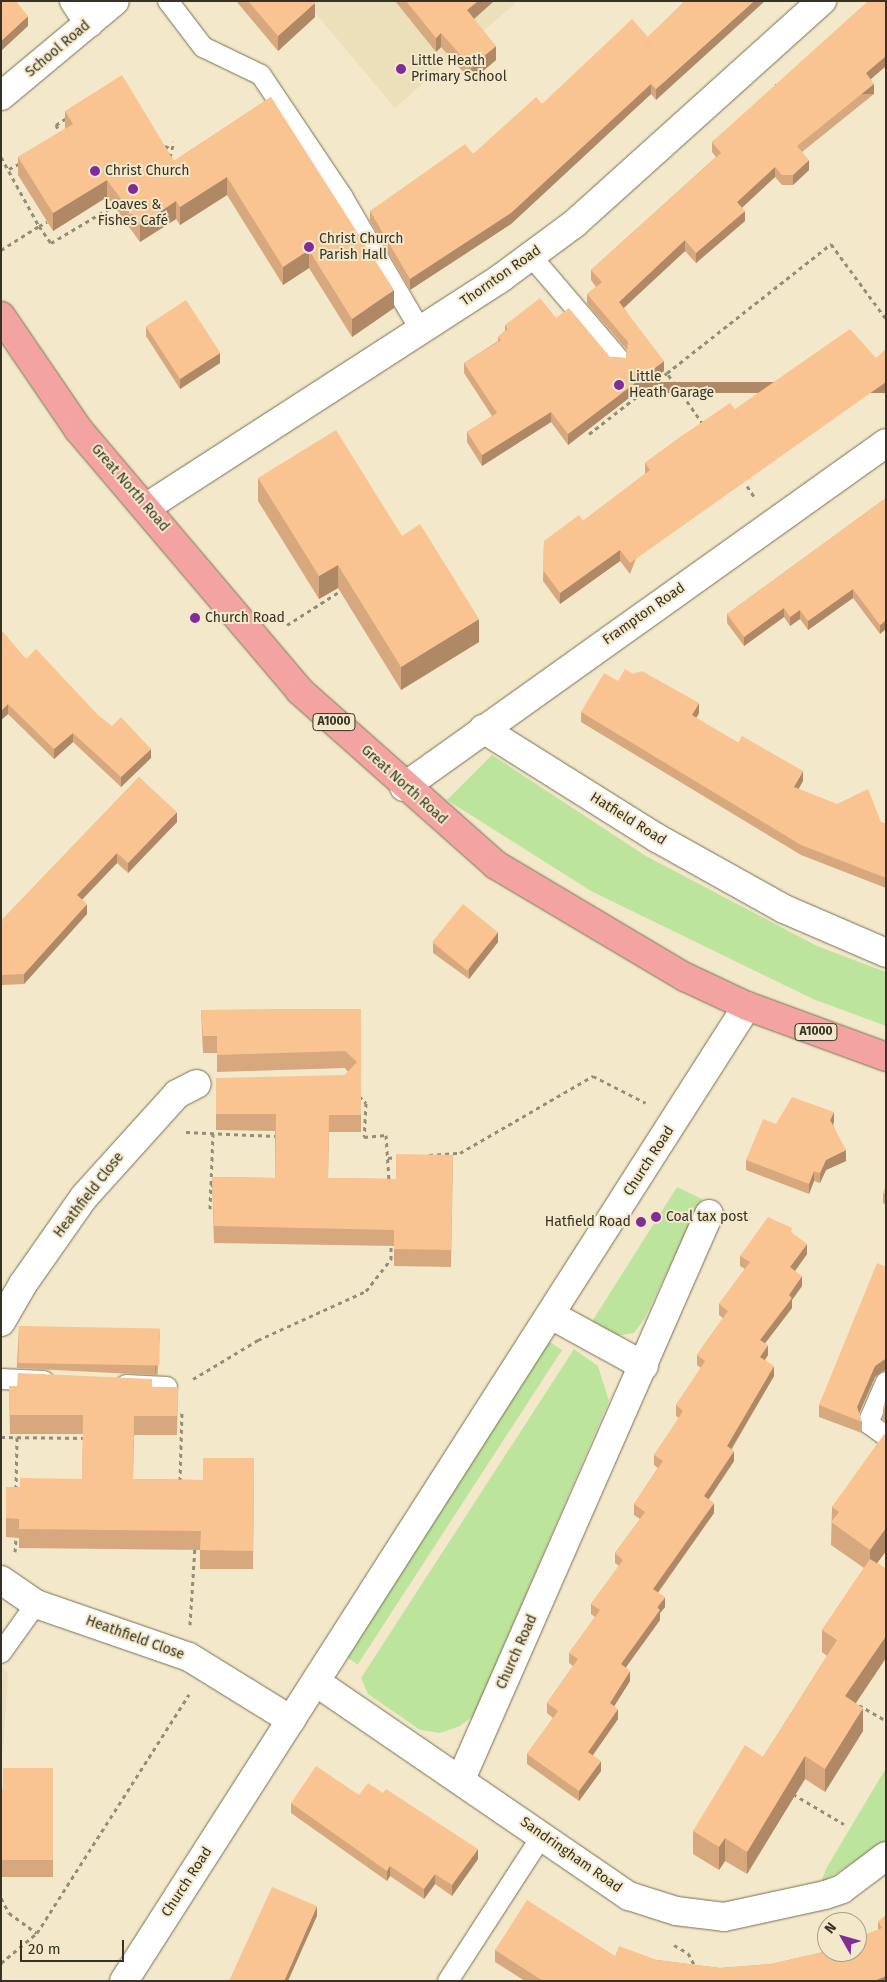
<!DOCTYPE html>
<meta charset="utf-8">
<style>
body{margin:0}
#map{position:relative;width:887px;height:1982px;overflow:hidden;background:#f3e9ca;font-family:"Fira Sans",sans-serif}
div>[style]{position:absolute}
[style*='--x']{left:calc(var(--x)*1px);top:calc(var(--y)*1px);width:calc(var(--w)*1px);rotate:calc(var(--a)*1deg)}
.built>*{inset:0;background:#ebe0b9}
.green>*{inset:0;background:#bde49c;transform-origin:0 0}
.path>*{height:3px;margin-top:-1.5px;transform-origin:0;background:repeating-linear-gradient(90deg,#948d78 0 4px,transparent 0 8px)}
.roads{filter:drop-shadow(0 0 1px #776e52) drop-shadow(0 0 1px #776e52)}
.lane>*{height:20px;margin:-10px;padding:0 10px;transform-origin:10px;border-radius:10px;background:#fff}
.street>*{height:28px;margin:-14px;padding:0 14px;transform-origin:14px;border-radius:14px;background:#fff}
.secondary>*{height:28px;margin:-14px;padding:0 14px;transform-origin:14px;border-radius:14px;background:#fff}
.primary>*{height:28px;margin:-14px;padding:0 14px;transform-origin:14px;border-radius:14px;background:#f3a4a2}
.wall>*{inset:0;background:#d7a87e;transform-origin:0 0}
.shaded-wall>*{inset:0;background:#af8866;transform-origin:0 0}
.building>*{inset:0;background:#fac392;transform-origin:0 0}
.dots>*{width:14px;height:14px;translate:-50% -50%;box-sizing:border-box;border:2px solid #f3e9ca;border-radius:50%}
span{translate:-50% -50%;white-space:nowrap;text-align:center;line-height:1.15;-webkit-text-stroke:4px #f3e9ca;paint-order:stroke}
.shield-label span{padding:1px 4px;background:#f3e9ca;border:1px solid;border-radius:4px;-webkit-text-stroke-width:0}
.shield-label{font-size:12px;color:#363226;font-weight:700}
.street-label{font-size:14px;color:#363226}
.poi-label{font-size:14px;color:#363226}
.left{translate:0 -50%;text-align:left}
.right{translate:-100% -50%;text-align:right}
.frame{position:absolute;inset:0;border:2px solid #363226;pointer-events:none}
.north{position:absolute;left:817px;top:1912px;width:50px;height:50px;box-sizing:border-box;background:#f3e9ca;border:1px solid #a7a088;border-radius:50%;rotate:308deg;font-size:14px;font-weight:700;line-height:20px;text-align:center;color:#363226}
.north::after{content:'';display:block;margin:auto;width:18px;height:22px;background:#822c9a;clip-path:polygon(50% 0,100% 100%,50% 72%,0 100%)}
.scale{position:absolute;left:20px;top:1940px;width:104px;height:22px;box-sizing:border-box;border:2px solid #363226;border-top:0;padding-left:6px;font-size:15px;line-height:18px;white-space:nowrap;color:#363226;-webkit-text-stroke:4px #f3e9ca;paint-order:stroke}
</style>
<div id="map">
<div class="built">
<div style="clip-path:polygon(305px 1px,518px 1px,395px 108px)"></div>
<div style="clip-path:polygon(1px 1665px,8px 1674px,3px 1751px,1px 1751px)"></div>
</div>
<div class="green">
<div style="clip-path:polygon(492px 755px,646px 856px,817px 946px,886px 972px,886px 1026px,813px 999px,591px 891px,447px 800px)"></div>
<div style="clip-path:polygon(677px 1187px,702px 1199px,645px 1318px,634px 1333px,609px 1337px,591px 1323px)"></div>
<div style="clip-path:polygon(574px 1349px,598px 1366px,609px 1401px,474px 1715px,460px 1726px,440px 1733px,420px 1730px,368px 1694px,361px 1678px)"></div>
<div style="left:562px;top:1350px;width:375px;height:20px;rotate:123deg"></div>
<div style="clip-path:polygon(886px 1768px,886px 1841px,820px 1884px,827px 1867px)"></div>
</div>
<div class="path">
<div style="--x:62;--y:135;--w:12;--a:-121"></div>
<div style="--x:56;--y:125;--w:14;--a:-34"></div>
<div style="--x:165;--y:146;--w:8;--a:23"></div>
<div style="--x:1;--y:157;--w:79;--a:61.2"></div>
<div style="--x:39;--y:226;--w:9;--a:-27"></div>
<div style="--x:170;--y:157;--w:16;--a:-76"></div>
<div style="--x:9;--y:169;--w:15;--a:-28"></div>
<div style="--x:1;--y:250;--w:45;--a:-32.3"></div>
<div style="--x:39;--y:226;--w:21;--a:55"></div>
<div style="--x:51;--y:243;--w:72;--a:-30.8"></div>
<div style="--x:703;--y:424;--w:62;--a:-125.2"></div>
<div style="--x:667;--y:373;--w:209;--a:-38.2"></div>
<div style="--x:831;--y:244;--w:93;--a:53.7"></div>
<div style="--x:589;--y:434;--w:99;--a:-38"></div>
<div style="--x:747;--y:486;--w:14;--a:56"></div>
<div style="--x:287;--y:625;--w:65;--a:-32.5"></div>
<div style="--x:359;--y:1096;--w:10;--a:45"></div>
<div style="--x:366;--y:1103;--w:34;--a:93"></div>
<div style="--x:364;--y:1137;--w:22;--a:-5"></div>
<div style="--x:386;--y:1135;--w:46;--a:86.3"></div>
<div style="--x:186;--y:1132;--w:89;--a:2.6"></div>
<div style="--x:213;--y:1133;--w:52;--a:92.2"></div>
<div style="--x:211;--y:1185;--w:5;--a:11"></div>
<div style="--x:429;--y:1155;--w:31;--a:-4"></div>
<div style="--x:460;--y:1153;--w:154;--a:-30.1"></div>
<div style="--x:593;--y:1076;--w:59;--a:27"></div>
<div style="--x:388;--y:1158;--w:10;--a:-6"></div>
<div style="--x:210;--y:1209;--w:24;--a:-88"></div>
<div style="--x:193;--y:1379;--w:76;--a:-31"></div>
<div style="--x:258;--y:1340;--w:119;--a:-24.4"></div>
<div style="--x:366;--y:1291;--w:41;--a:-52"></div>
<div style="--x:391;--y:1259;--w:15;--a:-90"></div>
<div style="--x:1;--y:1437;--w:85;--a:0.7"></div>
<div style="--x:180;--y:1481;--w:71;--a:-88.4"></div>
<div style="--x:16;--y:1489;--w:52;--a:-88.9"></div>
<div style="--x:15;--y:1552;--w:15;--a:-86"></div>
<div style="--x:190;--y:1625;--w:79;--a:-86.4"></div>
<div style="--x:852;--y:1701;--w:39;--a:30"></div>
<div style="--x:793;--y:1794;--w:59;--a:30.5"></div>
<div style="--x:1;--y:1898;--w:17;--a:62"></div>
<div style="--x:9;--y:1913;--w:34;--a:36"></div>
<div style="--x:37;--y:1933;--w:283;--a:-57.5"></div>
<div style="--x:674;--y:1945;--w:16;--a:30"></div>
<div style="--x:688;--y:1953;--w:17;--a:62"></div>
<div style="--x:1;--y:1963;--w:47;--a:-39.8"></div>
</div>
<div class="roads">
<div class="lane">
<div style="--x:168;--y:1;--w:58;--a:52.7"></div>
<div style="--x:203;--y:47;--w:64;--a:25.8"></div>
<div style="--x:261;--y:75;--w:146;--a:56.2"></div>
<div style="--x:342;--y:196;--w:156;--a:59.7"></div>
<div style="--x:531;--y:256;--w:135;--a:49.5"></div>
<div style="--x:1;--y:1379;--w:43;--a:2.7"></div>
<div style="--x:886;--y:1382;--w:45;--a:113.7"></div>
<div style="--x:868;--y:1423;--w:22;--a:36"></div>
<div style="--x:126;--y:1385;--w:41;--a:2.8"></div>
<div style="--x:1;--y:1653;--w:60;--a:-54.5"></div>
<div style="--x:448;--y:1981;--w:175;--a:-57.1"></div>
</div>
<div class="street">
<div style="--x:74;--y:1;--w:27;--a:56"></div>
<div style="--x:1;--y:96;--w:148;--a:-39.8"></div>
<div style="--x:147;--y:507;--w:422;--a:-32.9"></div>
<div style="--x:501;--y:278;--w:91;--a:-36.5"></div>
<div style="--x:574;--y:224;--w:334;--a:-42"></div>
<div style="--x:483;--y:729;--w:205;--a:32.1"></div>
<div style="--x:657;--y:838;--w:145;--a:29.2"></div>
<div style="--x:784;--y:909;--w:111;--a:23.3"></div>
<div style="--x:404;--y:787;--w:592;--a:-35.52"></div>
<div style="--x:551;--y:1315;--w:106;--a:28.7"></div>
<div style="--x:1;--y:1322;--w:44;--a:-59.9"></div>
<div style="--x:23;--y:1284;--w:106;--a:-55"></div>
<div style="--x:84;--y:1197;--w:139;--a:-47.9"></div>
<div style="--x:177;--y:1094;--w:22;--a:-27"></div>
<div style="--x:1;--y:1580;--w:42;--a:34.4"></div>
<div style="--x:36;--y:1604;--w:162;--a:19.1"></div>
<div style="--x:189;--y:1657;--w:120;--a:31.7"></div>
<div style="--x:316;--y:1682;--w:379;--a:34.4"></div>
<div style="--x:629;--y:1896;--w:49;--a:17.7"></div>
<div style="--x:676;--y:1911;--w:48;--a:7.1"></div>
<div style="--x:724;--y:1917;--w:103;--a:-12.3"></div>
<div style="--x:825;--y:1895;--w:18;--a:-19"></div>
<div style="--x:842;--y:1889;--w:55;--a:-36.9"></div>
<div style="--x:461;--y:1779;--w:617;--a:-66.3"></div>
</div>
<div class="secondary">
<div style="--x:124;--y:1981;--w:1157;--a:-57.42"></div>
</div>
<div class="primary">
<div style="--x:1;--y:316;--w:137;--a:55.7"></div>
<div style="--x:78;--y:429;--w:343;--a:49.7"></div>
<div style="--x:300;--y:691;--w:262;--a:41.6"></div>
<div style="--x:496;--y:865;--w:220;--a:30.7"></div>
<div style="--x:685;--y:977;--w:68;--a:25.1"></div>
<div style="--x:747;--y:1006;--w:148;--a:20.1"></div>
</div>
</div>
<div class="wall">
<div style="clip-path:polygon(236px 1px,314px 1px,315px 17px,278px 51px)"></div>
<div style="clip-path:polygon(395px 1px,494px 1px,474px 19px,496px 60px,471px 81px,441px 47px,436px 52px)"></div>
<div style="clip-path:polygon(685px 1px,656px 100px,651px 94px,511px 224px,410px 290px,370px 221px,370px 211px,473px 154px,542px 104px,648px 37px)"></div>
<div style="clip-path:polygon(886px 1px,886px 66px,871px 79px,874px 94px,802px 152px,809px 170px,793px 185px,782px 185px,775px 177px,742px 208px,745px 221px,696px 263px,685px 251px,624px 308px,664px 371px,568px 445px,551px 422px,482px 466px,467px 442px,467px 432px,492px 416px,464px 373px,464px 363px,498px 341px,498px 337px,505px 331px,505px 325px,556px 318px,610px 357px,626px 358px,627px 350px,587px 304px,587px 294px,596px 287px,591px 280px,591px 270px,716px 157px,712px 152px,712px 142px)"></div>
<div style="clip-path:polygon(271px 97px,394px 308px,352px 337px,309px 268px,283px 285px,227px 195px,180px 225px,176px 219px,140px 242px,107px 197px,53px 231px,18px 175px,18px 157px,65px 129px,65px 111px,174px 161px)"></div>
<div style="clip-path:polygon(146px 326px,220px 363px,180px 389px,146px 336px)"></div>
<div style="clip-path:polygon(686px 433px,630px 574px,620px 561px,560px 604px,543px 581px,544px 541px,583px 521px,645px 474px,645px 463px)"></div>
<div style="clip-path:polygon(258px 478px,479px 642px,401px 690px,338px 588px,319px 599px,258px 501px)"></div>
<div style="clip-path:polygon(886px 498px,880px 634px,853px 598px,808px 630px,800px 619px,790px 626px,784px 617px,744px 646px,727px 623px,727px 614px)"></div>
<div style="clip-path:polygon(1px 633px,26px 659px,151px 758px,121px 787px,73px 742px,54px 759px,8px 714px,1px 720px)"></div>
<div style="clip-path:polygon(633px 674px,699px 713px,696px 718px,803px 781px,798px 789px,886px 824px,886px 888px,801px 855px,581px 722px,581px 712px,618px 681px)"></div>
<div style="clip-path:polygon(139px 777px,177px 822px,128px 873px,117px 863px,82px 899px,87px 914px,24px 984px,1px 985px,1px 921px)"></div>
<div style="clip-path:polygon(498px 942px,469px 979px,433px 953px,433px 943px)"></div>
<div style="clip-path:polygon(361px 1009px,361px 1132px,329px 1132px,328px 1178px,396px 1179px,453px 1155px,451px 1267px,394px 1266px,394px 1246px,214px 1243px,212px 1177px,275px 1178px,275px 1131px,216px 1130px,216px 1114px,345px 1075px,348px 1072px,345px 1068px,217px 1072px,217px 1053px,203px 1053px,201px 1010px)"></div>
<div style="clip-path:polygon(834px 1122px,833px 1124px,846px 1161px,826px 1170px,820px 1183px,814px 1181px,809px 1194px,746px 1170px,746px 1160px,776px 1124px)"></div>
<div style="clip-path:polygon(886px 1185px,886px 1205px,883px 1203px,883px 1193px)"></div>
<div style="clip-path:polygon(792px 1234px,807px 1254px,795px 1271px,802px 1286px,792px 1300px,792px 1308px,765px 1343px,768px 1355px,765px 1360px,774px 1376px,732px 1449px,734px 1461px,709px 1499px,714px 1513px,658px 1593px,665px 1607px,660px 1613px,660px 1620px,626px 1667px,630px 1681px,614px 1706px,618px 1719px,593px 1755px,601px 1771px,579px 1801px,527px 1764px,527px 1754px,553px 1718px,547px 1713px,547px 1703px,573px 1666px,569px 1663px,569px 1653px,595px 1617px,591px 1614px,591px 1604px,619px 1566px,615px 1563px,615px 1553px,640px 1519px,634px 1515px,634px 1504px,658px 1468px,654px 1465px,654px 1455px,679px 1418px,676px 1416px,676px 1405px,701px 1368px,697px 1365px,697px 1355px,723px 1318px,719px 1315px,719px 1304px,745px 1269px,740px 1266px,740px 1256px)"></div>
<div style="clip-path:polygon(886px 1267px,886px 1371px,885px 1370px,875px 1377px,859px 1413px,862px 1422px,862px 1433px,819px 1417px,819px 1405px)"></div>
<div style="left:19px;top:1326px;width:141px;height:42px;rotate:3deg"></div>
<div style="clip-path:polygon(9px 1386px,178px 1387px,177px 1435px,134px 1435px,133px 1479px,203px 1480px,254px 1458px,253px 1569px,200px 1569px,200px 1550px,19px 1548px,19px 1538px,6px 1537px,6px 1518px,20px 1487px,82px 1479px,83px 1434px,10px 1434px)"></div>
<div style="clip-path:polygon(886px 1400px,886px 1422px,883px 1419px,883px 1408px)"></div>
<div style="clip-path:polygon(886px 1436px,886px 1551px,877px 1563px,886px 1569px,886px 1658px,856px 1703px,863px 1731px,825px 1792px,805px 1779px,747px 1874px,725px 1861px,719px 1870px,693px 1854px,693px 1831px,763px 1757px,827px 1656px,822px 1652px,822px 1630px,864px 1568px,831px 1545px,832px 1507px)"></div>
<div style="clip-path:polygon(53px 1768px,53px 1877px,1px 1877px,1px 1789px,3px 1789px)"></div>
<div style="clip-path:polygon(359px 1795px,478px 1859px,452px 1896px,435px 1884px,424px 1899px,390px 1876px,387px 1881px,291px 1813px,291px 1803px)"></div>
<div style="clip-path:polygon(886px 1915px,886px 1981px,525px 1981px,495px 1962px,495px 1950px,615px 1956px,657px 1960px,720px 1968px,771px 1964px,819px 1953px,878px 1930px,878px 1922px)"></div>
</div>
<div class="shaded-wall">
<div style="clip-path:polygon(478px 1px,494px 1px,467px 25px,467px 10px)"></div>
<div style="clip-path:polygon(754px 1px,765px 1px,656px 100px,656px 89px)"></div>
<div style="clip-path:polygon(315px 3px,315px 17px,278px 51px,278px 36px)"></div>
<div style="clip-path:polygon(28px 16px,28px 26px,1px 51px,1px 41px)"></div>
<div style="clip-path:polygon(441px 33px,441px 47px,436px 52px,436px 38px)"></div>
<div style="clip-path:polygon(496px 46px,496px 60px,471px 81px,471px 67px)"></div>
<div style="clip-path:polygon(886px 56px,886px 66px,866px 83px,866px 73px)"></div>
<div style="clip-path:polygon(651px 84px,651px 94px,511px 224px,410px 290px,410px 279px)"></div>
<div style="left:874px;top:84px;width:10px;height:99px;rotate:90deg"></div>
<div style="clip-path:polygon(809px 160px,809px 170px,793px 185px,793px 175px)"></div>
<div style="clip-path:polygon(775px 167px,775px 177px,737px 212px,737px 202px)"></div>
<div style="clip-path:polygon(227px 177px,227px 195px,180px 225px,180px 207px)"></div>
<div style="clip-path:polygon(107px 180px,107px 197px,53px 231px,53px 213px)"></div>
<div style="clip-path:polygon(176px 201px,176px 219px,140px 242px,140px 225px)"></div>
<div style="clip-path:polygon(745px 211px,745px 221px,696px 263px,696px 253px)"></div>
<div style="clip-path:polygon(685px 240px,685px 251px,619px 312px,619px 302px)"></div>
<div style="clip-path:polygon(309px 250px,309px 268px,283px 285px,283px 267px)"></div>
<div style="clip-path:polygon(394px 290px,394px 308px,352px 337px,352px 319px)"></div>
<div style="clip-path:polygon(220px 353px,220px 363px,180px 389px,180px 379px)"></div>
<div style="clip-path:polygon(664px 361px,664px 371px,568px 445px,568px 434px)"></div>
<div style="left:886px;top:382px;width:11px;height:314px;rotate:90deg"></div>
<div style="clip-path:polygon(551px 412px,551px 422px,482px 466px,482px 455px)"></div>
<div style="clip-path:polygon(620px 550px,620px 561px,560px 604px,560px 593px)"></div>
<div style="clip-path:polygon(338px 565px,338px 588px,319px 599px,319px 576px)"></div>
<div style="clip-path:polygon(853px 589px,853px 598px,808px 630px,808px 621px)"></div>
<div style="clip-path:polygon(784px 608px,784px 617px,744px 646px,744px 637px)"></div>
<div style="clip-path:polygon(800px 610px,800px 619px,790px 626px,790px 617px)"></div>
<div style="clip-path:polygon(479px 619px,479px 642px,401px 690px,401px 667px)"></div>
<div style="clip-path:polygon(886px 620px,886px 629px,880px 634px,880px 625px)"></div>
<div style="clip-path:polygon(699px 703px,699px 713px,692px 725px,692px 715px)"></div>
<div style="clip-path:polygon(8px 704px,8px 714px,1px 720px,1px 711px)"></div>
<div style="clip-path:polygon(73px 733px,73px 742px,54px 759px,54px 749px)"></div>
<div style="clip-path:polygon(151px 749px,151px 758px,121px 787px,121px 777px)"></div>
<div style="clip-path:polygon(803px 771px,803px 781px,794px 797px,794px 787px)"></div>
<div style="clip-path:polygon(177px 812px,177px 822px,128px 873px,128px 863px)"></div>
<div style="clip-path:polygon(117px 853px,117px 863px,77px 905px,77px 895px)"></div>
<div style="clip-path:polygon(87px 904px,87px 914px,24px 984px,24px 974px)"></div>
<div style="clip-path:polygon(498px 932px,498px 942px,469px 979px,469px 969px)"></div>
<div style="clip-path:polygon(834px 1112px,834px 1122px,830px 1130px,830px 1120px)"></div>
<div style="clip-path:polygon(846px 1150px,846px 1161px,826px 1170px,820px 1183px,820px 1173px,826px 1160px)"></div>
<div style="clip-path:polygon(814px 1171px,814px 1181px,809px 1194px,809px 1184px)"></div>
<div style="clip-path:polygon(807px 1244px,807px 1254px,790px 1278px,790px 1267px)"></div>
<div style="clip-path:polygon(802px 1276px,802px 1286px,792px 1300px,792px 1308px,760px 1350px,760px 1340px,789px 1295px)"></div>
<div style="clip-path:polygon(160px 1329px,160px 1334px,155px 1375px,155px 1369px)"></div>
<div style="clip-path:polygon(768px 1345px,768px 1355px,760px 1367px,760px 1357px)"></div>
<div style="clip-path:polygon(885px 1359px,885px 1370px,875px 1377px,857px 1418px,857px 1407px,875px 1366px)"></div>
<div style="clip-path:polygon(774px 1366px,774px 1376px,727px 1456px,727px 1446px)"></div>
<div style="clip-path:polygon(734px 1451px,734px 1461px,704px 1506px,704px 1496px)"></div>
<div style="clip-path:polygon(714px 1503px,714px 1513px,653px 1599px,653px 1589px)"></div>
<div style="clip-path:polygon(886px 1528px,886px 1551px,870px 1573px,870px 1550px)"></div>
<div style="clip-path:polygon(665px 1597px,665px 1607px,660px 1613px,660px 1620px,621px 1674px,621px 1664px)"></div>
<div style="clip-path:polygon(886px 1636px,886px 1658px,845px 1719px,845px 1696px)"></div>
<div style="clip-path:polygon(630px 1671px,630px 1681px,610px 1713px,610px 1703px)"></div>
<div style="clip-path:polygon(863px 1708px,863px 1731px,825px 1792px,825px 1769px)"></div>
<div style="clip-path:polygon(618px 1709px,618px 1719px,588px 1762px,588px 1752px)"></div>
<div style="clip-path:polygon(805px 1756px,805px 1779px,747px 1874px,747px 1852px)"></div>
<div style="clip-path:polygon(601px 1761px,601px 1771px,579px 1801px,579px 1791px)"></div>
<div style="clip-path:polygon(725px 1838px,725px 1861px,719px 1870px,719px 1847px)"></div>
<div style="clip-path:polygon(478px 1849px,478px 1859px,452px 1896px,452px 1885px)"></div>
<div style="clip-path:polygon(390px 1866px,390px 1876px,387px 1881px,387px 1871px)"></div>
<div style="clip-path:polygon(435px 1874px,435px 1884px,424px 1899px,424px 1889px)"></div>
<div style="clip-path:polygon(317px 1906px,317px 1916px,288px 1981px,284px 1981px)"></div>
<div style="clip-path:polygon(886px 1976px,886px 1981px,874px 1981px)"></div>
</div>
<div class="building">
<div style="clip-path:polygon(1px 1px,16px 1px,28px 16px,1px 41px)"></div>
<div style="clip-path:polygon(248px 1px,314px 1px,315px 3px,278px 36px)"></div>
<div style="clip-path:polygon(406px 1px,478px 1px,467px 10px,496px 46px,471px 67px,441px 33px,436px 38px)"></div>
<div style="clip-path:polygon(685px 1px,754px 1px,656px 89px,651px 84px,511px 213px,410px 279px,370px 211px,465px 144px,473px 154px,536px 97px,542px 104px,632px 19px,648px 37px)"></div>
<div style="clip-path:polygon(868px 1px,886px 1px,886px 56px,866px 73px,874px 84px,797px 146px,809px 160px,793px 175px,782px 175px,775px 167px,737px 202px,745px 211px,696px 253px,685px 240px,619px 302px,664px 361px,568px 434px,551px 412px,482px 455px,467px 432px,497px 413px,464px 363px,501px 340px,498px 337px,508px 329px,505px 325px,540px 298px,556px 318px,569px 308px,610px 357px,626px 358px,628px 342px,587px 294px,602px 282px,591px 270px,721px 153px,712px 142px)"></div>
<div style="clip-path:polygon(122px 75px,174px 161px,271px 97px,394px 290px,352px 319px,309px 250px,283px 267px,227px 177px,180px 207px,176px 201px,140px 225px,107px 180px,53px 213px,18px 157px,73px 124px,65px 111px)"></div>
<div style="left:186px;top:300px;width:63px;height:48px;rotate:57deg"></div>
<div style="clip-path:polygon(850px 329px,876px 358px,886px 349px,886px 382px,630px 563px,620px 550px,560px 593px,543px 570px,544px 541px,579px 515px,583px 521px,650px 470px,645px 463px,686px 433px,730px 403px,735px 409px)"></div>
<div style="clip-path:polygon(336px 430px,402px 536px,420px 524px,479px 619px,401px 667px,338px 565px,319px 576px,258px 478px)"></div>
<div style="clip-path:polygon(886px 498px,886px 620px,880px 625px,853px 589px,808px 621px,800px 610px,790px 617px,784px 608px,744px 637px,727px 614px)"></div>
<div style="clip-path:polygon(3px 632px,26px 659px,36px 649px,98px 715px,112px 726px,121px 717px,151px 749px,121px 777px,73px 733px,54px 749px,8px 704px,1px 711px,1px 633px)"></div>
<div style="clip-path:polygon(625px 669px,633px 674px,642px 671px,699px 703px,692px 715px,738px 743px,742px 736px,803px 771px,794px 787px,837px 804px,868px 789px,881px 822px,886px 824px,886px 878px,801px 845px,581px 712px,604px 673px,618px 681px)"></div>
<div style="clip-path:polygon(139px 777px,177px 812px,128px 863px,117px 853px,77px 895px,87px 904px,24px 974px,1px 975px,1px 921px)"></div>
<div style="left:463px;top:904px;width:45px;height:49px;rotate:39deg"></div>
<div style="clip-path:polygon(361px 1009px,361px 1115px,329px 1115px,328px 1178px,396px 1179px,396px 1154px,453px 1155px,451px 1250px,394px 1249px,394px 1230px,214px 1226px,212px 1177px,275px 1178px,276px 1114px,216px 1114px,216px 1078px,345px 1075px,357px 1062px,345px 1051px,217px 1055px,217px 1036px,203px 1036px,201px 1010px)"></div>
<div style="clip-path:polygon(792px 1097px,834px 1112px,830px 1120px,846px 1150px,826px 1160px,820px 1173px,814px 1171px,809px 1184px,746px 1160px,763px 1119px,776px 1124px)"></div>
<div style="clip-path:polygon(886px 1185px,886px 1195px,883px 1193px)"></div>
<div style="clip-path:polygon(768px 1217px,792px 1228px,791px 1232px,807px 1244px,790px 1267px,802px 1276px,789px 1295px,792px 1298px,760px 1340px,768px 1345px,760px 1357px,774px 1366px,727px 1446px,734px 1451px,704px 1496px,714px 1503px,653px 1589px,665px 1597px,657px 1607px,660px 1610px,621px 1664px,630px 1671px,610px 1703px,618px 1709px,588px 1752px,601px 1761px,579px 1791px,527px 1754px,558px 1711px,547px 1703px,578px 1659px,569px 1653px,600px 1610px,591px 1604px,623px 1560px,615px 1553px,645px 1512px,634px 1504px,663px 1461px,654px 1455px,683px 1411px,676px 1405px,705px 1361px,697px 1355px,728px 1311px,719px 1304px,750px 1262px,740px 1256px)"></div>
<div style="clip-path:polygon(877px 1263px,886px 1267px,886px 1359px,885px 1359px,875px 1366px,857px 1407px,862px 1422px,819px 1405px)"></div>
<div style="left:19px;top:1326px;width:141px;height:37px;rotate:1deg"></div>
<div style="clip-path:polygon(18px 1373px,152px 1379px,152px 1387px,178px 1387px,177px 1416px,134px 1416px,133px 1479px,203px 1480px,203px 1458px,254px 1458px,253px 1551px,200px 1550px,201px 1531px,19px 1529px,19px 1519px,6px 1518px,6px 1487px,20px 1487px,20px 1478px,82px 1479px,83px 1415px,10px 1415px,9px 1386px,17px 1386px)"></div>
<div style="clip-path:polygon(886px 1400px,886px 1410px,883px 1408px)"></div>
<div style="clip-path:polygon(884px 1434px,886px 1436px,886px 1528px,870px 1550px,831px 1522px,839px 1512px,832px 1507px)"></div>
<div style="clip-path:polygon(870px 1559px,886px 1569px,886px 1636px,845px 1696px,863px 1708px,825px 1769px,805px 1756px,747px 1852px,725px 1838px,719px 1847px,693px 1831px,745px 1745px,763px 1757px,837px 1640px,822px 1630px)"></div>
<div style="clip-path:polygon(316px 1766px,359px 1795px,368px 1783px,383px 1793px,386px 1789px,478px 1849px,452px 1885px,435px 1874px,424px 1889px,390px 1866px,387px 1871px,291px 1803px)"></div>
<div style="clip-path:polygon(3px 1768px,53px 1768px,53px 1860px,1px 1860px,1px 1789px,3px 1789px)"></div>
<div style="clip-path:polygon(272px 1887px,317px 1906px,284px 1981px,229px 1981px)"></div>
<div style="clip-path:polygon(527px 1900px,615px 1956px,619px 1946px,657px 1960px,720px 1968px,771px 1964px,819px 1953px,827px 1950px,827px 1952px,857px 1952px,857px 1938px,882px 1928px,878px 1922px,886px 1915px,886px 1976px,874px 1981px,543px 1981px,495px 1950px)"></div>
</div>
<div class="dots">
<div style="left:401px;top:69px;background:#822c9a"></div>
<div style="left:95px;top:171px;background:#822c9a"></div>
<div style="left:133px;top:189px;background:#822c9a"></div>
<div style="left:309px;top:247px;background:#822c9a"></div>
<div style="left:619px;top:385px;background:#822c9a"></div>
<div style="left:195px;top:618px;background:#822c9a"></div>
<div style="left:656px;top:1217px;background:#822c9a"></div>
<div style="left:641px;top:1222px;background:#822c9a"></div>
</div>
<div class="shield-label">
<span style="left:334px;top:722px">A1000</span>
<span style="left:816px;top:1032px">A1000</span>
</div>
<div class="street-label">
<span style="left:58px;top:49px;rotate:-40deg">School Road</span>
<span style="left:501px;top:276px;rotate:-35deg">Thornton Road</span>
<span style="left:130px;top:488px;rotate:49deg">Great North Road</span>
<span style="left:644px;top:614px;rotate:-35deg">Frampton Road</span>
<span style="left:404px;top:785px;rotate:42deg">Great North Road</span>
<span style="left:628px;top:819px;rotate:32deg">Hatfield Road</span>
<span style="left:649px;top:1161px;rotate:-57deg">Church Road</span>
<span style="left:89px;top:1195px;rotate:-52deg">Heathfield Close</span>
<span style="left:135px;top:1638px;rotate:20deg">Heathfield Close</span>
<span style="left:517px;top:1652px;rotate:-66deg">Church Road</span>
<span style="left:571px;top:1855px;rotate:35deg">Sandringham Road</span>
<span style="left:187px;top:1882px;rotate:-57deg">Church Road</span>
</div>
<div class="poi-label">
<span class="left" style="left:411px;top:69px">Little Heath<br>Primary School</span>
<span class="left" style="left:105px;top:171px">Christ Church</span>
<span style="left:133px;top:213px">Loaves &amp;<br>Fishes Café</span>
<span class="left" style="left:319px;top:247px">Christ Church<br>Parish Hall</span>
<span class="left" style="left:629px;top:385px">Little<br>Heath Garage</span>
<span class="left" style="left:205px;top:618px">Church Road</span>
<span class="left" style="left:666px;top:1217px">Coal tax post</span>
<span class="right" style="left:631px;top:1222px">Hatfield Road</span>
</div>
<div class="frame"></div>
<div class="north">N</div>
<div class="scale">20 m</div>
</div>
